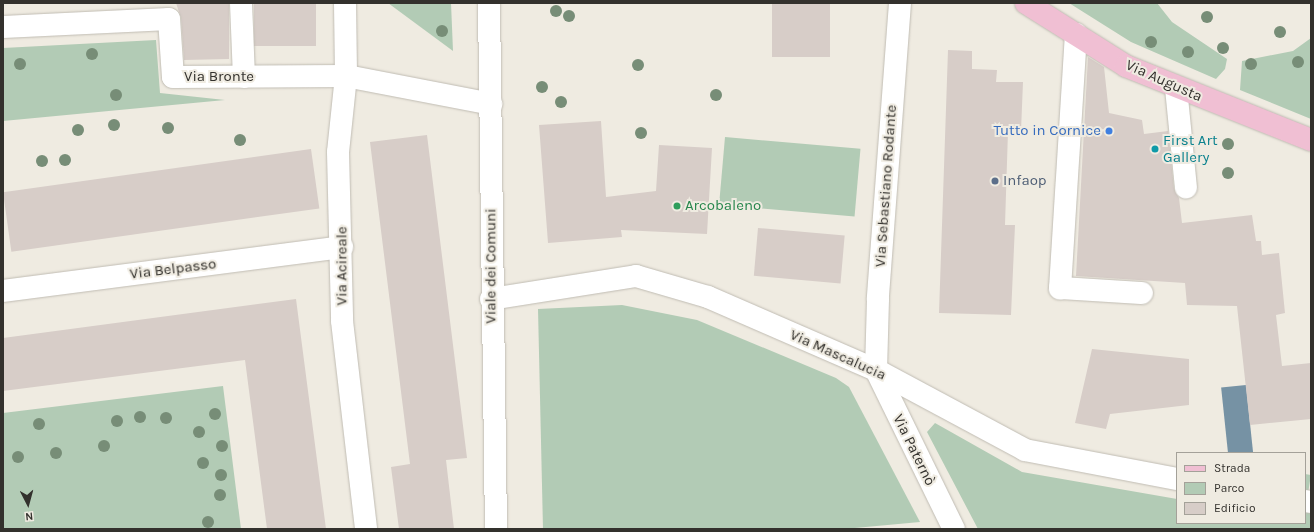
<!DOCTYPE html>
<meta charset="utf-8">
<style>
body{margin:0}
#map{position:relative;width:1314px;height:532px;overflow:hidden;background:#efebe1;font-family:Karla,sans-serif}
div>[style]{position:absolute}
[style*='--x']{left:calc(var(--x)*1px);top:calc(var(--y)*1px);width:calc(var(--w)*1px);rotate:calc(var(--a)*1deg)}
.green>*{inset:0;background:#b2cbb5;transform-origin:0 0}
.water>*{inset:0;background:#7692a4;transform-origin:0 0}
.building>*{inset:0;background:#d7cdc8;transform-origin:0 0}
.roads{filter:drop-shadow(0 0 1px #c0bcb3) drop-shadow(0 0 1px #c0bcb3)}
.minor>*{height:22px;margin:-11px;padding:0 11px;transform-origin:11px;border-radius:11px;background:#fff}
.major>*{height:22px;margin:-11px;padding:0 11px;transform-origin:11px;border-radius:11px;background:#f0bfd3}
.trees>*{width:12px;height:12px;margin:-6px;border-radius:50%;background:#778d77}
.dots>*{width:11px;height:11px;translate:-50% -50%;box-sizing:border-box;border:2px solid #efebe1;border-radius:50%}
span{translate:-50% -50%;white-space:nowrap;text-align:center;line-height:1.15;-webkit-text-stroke:4px #efebe1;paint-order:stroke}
.street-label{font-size:15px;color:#33312d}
.shop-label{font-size:15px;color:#366cbe}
.right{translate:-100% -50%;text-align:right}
.culture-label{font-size:15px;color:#0d838f}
.left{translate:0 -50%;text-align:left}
.service-label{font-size:15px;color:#4e5e75}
.leisure-label{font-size:15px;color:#27864d}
.frame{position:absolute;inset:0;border:4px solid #33312d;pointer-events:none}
.legend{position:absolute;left:1176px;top:452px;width:130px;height:72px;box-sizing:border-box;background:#efebe1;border:1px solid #a4a199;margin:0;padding:5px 7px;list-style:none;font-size:12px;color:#33312d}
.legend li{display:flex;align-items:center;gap:8px;height:20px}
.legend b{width:20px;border:1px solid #a4a199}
.north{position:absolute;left:8px;top:484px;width:40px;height:40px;-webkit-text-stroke:3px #efebe1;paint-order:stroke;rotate:174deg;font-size:11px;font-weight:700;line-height:16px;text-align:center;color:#33312d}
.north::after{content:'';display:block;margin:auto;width:14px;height:18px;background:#33312d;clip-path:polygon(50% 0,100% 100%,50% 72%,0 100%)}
</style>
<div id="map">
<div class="green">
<div style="clip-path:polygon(388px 3px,451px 3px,453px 51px)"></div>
<div style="clip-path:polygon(1069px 3px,1157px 3px,1172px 22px,1227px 59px,1225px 69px,1216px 79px,1131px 42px)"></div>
<div style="clip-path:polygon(1311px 38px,1311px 119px,1240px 90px,1242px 61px,1293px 51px)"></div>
<div style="clip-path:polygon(156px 40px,160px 93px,225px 100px,3px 121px,3px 48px)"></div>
<div style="left:725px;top:137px;width:136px;height:68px;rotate:5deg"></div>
<div style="clip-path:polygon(622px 305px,697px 320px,836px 378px,849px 387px,920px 522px,844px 529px,543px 529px,538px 309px)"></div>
<div style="clip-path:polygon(223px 386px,241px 529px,3px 529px,3px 413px)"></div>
<div style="clip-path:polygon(935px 423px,1022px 472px,1177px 499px,1177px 523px,1305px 523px,1305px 512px,1311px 512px,1311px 529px,978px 529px,927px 432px)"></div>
<div style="left:1305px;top:474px;width:6px;height:18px;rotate:9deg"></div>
</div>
<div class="water">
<div style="left:1246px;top:385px;width:68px;height:25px;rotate:84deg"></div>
</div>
<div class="building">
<div style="clip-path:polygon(176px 3px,229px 3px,229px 59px,184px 60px,181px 18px)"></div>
<div style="left:254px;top:3px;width:62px;height:43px"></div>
<div style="left:772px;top:3px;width:58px;height:54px"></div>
<div style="clip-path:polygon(948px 50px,972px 51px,972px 69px,997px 70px,996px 82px,1023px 82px,1021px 131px,1008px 131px,1005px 225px,1015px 225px,1011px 315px,939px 313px)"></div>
<div style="clip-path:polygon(1088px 57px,1104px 67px,1109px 113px,1142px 120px,1144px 134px,1168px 131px,1174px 189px,1179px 198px,1182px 223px,1252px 215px,1256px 241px,1261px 241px,1262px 255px,1279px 253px,1285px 313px,1276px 315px,1282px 366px,1311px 363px,1311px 419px,1250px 425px,1237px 306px,1187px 305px,1185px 283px,1076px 276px)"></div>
<div style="clip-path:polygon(601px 121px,606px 197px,656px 191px,659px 145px,712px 148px,707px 234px,621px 230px,622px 237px,548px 243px,539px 125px)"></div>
<div style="clip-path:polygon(427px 135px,467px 458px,446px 460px,454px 529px,399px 529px,391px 467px,410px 464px,370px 142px)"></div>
<div style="left:311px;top:149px;width:60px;height:311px;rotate:82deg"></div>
<div style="left:758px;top:228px;width:87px;height:48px;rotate:5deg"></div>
<div style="clip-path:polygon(296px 299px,326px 529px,267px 529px,245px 360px,3px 391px,3px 338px)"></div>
<div style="clip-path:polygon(1092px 349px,1189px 359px,1189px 405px,1110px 414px,1106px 429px,1075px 423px)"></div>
</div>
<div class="roads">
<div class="minor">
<div style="--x:241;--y:3;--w:74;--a:87.7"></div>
<div style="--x:345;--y:3;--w:73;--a:89.2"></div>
<div style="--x:346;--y:76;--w:76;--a:96"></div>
<div style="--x:338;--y:152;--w:169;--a:88.6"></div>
<div style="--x:342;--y:321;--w:209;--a:83.4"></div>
<div style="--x:489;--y:3;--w:526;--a:89.24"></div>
<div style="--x:900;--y:3;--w:297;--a:94.3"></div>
<div style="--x:878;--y:299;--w:71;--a:91.6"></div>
<div style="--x:876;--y:370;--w:177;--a:63.9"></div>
<div style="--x:3;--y:27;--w:166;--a:-2.8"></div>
<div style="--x:169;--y:19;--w:58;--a:86.1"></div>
<div style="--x:173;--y:77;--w:173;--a:-0.3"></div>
<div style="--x:346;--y:76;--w:148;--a:10.9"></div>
<div style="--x:1076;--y:34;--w:255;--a:93.6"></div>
<div style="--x:1060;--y:288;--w:82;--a:3.5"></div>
<div style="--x:1176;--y:88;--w:100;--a:84.3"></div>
<div style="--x:3;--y:291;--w:342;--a:-7.4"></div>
<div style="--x:491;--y:299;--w:147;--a:-9"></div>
<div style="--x:636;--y:276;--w:75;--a:16.3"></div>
<div style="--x:708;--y:297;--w:183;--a:23.5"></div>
<div style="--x:876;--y:370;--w:169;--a:28.2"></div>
<div style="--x:1025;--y:450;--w:155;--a:10.8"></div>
<div style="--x:1305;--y:501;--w:6;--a:9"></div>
</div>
<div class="major">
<div style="--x:1026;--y:3;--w:118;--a:32.2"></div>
<div style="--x:1126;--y:66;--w:199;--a:21.8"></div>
</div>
</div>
<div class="trees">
<div style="left:556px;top:11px"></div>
<div style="left:569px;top:16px"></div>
<div style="left:1207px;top:17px"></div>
<div style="left:442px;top:31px"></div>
<div style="left:1280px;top:32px"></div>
<div style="left:1151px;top:42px"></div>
<div style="left:1223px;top:48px"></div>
<div style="left:1188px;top:52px"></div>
<div style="left:92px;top:54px"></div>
<div style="left:1298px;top:62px"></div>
<div style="left:20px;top:64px"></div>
<div style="left:1251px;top:64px"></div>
<div style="left:638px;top:65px"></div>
<div style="left:542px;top:87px"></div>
<div style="left:116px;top:95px"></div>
<div style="left:716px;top:95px"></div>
<div style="left:561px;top:102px"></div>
<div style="left:114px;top:125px"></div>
<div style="left:168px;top:128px"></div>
<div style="left:78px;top:130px"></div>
<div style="left:641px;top:133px"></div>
<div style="left:240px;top:140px"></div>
<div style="left:1228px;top:144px"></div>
<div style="left:65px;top:160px"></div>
<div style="left:42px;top:161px"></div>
<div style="left:1228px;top:173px"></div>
<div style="left:215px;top:414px"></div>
<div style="left:140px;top:417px"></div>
<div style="left:166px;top:418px"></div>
<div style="left:117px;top:421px"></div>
<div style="left:39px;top:424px"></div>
<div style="left:199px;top:432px"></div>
<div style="left:104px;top:446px"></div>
<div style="left:222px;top:446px"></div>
<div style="left:56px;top:453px"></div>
<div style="left:18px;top:457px"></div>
<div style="left:203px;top:463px"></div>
<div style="left:221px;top:475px"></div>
<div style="left:220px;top:495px"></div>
<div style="left:208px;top:522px"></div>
</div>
<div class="dots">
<div style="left:1109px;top:131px;background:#3f7fe0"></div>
<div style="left:1155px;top:149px;background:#0f9aa8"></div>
<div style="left:995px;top:181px;background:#5c6f8a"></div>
<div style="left:677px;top:206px;background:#2e9e5b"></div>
</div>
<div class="street-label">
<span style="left:219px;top:77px">Via Bronte</span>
<span style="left:1164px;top:81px;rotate:24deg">Via Augusta</span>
<span style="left:886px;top:186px;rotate:-86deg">Via Sebastiano Rodante</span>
<span style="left:342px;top:266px;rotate:-90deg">Via Acireale</span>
<span style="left:491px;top:266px;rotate:-90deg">Viale dei Comuni</span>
<span style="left:173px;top:269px;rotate:-7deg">Via Belpasso</span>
<span style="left:838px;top:355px;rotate:24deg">Via Mascalucia</span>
<span style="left:914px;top:450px;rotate:64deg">Via Paternò</span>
</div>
<div class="shop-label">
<span class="right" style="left:1101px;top:131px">Tutto in Cornice</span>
</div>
<div class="culture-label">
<span class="left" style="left:1163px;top:149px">First Art<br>Gallery</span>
</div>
<div class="service-label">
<span class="left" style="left:1003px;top:181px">Infaop</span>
</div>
<div class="leisure-label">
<span class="left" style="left:685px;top:206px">Arcobaleno</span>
</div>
<div class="frame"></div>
<ul class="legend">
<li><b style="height:5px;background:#f0bfd3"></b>Strada</li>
<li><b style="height:11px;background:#b2cbb5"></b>Parco</li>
<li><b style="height:11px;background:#d7cdc8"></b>Edificio</li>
</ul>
<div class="north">N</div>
</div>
